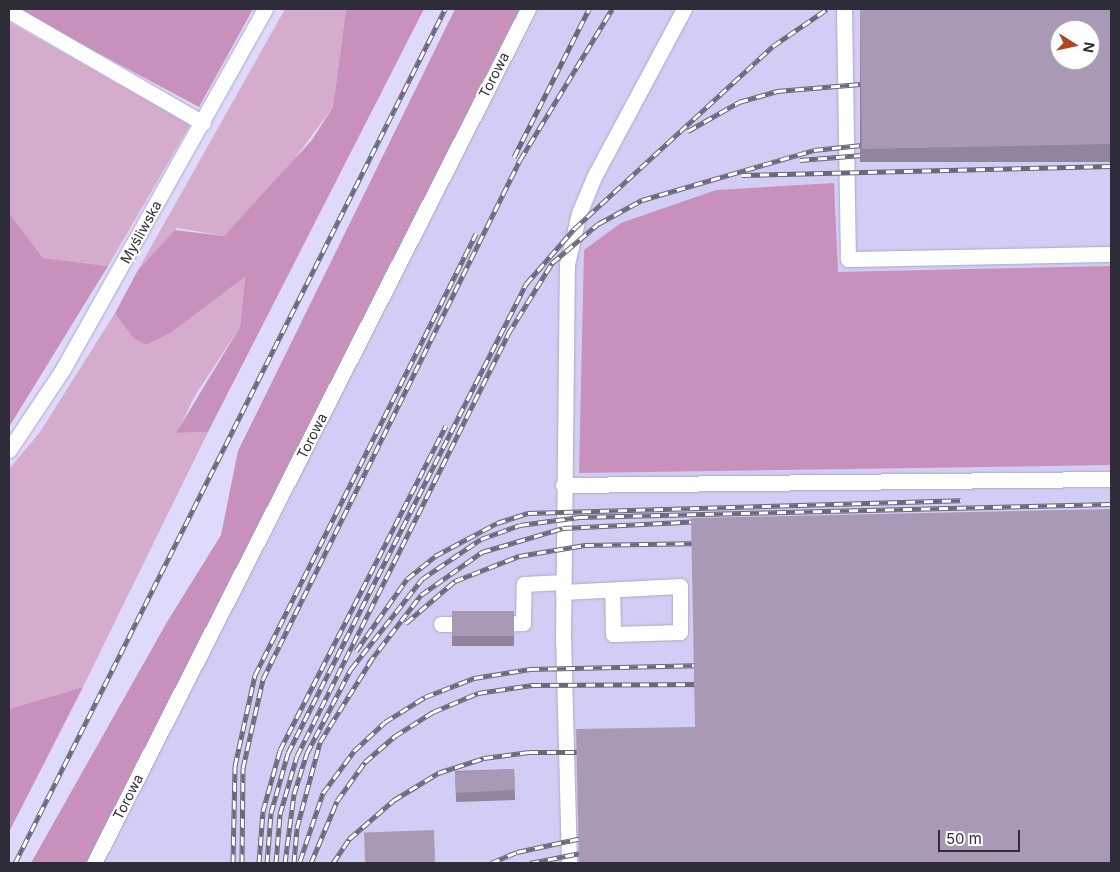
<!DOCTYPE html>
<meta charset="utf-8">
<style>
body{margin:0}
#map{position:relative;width:1120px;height:872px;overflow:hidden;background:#dfdafb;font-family:Inter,sans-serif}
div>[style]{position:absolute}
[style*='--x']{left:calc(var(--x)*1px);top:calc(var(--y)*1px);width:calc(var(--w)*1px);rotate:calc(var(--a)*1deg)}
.built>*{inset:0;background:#d3cdf5}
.green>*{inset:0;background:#d5accc}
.forest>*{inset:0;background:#c791bb}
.roads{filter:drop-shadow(0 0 1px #aba7c6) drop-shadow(0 0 1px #aba7c6)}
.minor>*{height:15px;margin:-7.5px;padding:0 7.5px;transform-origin:7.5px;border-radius:7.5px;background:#fff}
.rail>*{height:5px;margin-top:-2.5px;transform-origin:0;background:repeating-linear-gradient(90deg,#fff 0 9px,#6b687c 0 18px);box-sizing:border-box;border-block:1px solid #6b687c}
.wall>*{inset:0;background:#92849c;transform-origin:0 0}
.building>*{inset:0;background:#aa99b5;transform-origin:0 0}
span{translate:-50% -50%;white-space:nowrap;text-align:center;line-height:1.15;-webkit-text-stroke:4px #fff;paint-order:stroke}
.street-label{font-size:14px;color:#2e2c39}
.frame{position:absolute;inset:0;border:10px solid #2e2c39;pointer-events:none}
.north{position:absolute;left:1050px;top:20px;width:50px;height:50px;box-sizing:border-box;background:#fff;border:1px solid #ababb0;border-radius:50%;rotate:100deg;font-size:14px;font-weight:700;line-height:20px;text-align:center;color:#2e2c39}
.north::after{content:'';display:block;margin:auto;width:18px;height:22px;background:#af4727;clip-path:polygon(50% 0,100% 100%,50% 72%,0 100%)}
.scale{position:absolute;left:938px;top:830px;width:82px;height:22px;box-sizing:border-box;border:2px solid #2e2c39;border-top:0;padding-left:6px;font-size:15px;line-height:18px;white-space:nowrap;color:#2e2c39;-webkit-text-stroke:4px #fff;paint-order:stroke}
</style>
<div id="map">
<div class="built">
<div style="clip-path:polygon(evenodd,535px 9px,1111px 9px,1111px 863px,102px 863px,535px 9px,1060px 30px,1090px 30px,1090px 60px,1060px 60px,1060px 30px)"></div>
</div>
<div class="green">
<div style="clip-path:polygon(285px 9px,346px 9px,333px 107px,287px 169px,224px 236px,177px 228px,138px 270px)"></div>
<div style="clip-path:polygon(9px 22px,190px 125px,108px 266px,43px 258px,9px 213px)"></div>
<div style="clip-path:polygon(245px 277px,240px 327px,194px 397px,177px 433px,208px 432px,83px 687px,9px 709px,9px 469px,40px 432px,115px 313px,133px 338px,146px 345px,172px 332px)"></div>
</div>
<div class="forest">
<div style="clip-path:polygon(16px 9px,253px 9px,199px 107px)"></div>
<div style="clip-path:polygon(346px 9px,424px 9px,208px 432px,176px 433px,240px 327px,245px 277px,172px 332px,146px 345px,133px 338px,115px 313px,138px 270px,175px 230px,224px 236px,312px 140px,333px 107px)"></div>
<div style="clip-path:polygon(455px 9px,520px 9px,88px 863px,31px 863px,167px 622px,221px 535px,238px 451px)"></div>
<div style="clip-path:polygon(834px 183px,838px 272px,1111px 266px,1111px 465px,579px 473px,584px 250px,621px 223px,716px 190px)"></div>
<div style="clip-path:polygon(9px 213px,43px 258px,108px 266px,9px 427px)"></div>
<div style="clip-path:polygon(83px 687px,9px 832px,9px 709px)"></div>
</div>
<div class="roads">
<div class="minor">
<div style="--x:844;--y:9;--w:250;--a:89.1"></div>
<div style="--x:848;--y:259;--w:263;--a:-1.1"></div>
<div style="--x:9;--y:11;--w:224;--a:30"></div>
<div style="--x:9;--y:450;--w:97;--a:-56.3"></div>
<div style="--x:63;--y:369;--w:413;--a:-60.7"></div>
<div style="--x:563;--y:485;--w:548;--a:-0.63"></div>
<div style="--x:563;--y:592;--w:117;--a:-2.9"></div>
<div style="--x:680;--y:586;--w:46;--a:90"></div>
<div style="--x:680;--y:632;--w:67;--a:178.3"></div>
<div style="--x:613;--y:634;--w:39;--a:-91"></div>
<div style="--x:441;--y:624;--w:31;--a:0"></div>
<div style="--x:495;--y:624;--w:28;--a:-2"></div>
<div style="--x:523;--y:623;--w:39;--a:-89"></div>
<div style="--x:524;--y:584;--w:39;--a:-3"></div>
<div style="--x:94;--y:863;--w:958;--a:-63.06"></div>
<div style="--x:569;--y:863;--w:222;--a:-91.5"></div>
<div style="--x:563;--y:641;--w:377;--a:-89.4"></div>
<div style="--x:567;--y:264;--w:52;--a:-76.8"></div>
<div style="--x:579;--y:213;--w:41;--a:-67.2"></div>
<div style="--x:595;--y:175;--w:188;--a:-61.8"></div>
</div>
</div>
<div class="rail">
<div style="--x:688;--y:131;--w:59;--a:-29.6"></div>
<div style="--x:739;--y:102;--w:40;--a:-16"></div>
<div style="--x:777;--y:91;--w:84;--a:-4.8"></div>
<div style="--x:514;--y:157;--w:166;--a:-63.1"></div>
<div style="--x:800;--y:160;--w:62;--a:-4.6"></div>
<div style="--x:742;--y:175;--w:369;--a:-1.4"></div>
<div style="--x:406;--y:623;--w:65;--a:-40.6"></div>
<div style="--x:455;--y:581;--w:69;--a:-21.3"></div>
<div style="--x:519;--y:556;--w:67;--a:-9.5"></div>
<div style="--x:585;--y:545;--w:120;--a:-1"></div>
<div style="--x:356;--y:651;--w:88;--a:-54.7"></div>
<div style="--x:407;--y:579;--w:36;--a:-39"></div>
<div style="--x:435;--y:556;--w:70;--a:-28"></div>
<div style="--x:497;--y:523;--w:33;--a:-18"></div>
<div style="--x:528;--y:513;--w:433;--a:-1.7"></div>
<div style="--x:368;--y:664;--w:87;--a:-52.5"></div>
<div style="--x:421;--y:595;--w:75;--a:-35.2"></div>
<div style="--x:482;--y:552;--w:84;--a:-16.5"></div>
<div style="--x:563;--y:528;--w:140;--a:-2.9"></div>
<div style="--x:300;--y:861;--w:72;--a:-71.3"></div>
<div style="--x:323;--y:793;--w:52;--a:-53.6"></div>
<div style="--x:354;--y:751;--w:42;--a:-43.1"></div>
<div style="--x:385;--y:722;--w:47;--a:-32"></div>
<div style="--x:425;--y:697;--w:53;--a:-21.2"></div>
<div style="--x:474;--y:678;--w:57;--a:-9.1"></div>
<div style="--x:530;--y:669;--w:177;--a:-1.3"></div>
<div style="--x:15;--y:863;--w:956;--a:-63.27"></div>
<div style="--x:233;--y:863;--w:97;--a:-88.8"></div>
<div style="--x:235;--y:766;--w:93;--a:-77.6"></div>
<div style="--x:255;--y:675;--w:494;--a:-63.4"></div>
<div style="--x:242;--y:863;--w:95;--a:-89.4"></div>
<div style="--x:243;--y:768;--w:91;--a:-77.3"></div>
<div style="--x:263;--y:679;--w:579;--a:-63.66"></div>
<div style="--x:520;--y:160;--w:177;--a:-58.6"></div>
<div style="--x:259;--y:863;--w:52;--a:-85.6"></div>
<div style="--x:263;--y:811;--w:63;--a:-74.4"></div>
<div style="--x:280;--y:750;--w:364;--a:-62.9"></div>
<div style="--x:267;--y:863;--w:50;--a:-85.4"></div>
<div style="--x:271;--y:813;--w:62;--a:-74.2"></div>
<div style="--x:288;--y:753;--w:526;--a:-63.09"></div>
<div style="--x:526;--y:284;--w:73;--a:-48.9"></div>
<div style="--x:574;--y:229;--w:270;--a:-42.6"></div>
<div style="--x:773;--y:46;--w:65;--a:-34.4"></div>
<div style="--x:276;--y:863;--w:49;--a:-85.3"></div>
<div style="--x:280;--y:814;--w:60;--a:-73.7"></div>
<div style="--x:297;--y:756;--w:472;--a:-63.4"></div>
<div style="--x:508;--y:334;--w:84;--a:-58.2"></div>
<div style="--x:552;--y:263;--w:60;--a:-40.3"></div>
<div style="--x:598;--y:224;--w:50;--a:-28.6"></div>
<div style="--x:642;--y:200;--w:179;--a:-16.2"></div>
<div style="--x:814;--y:150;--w:48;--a:-5.9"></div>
<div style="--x:285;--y:863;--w:70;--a:-82.6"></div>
<div style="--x:294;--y:794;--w:43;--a:-72.4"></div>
<div style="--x:307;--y:753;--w:95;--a:-62.4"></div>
<div style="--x:351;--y:669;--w:115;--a:-51.7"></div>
<div style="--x:422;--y:579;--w:71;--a:-34.1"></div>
<div style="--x:481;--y:539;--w:41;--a:-19.7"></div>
<div style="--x:520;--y:525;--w:60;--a:-7.7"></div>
<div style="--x:579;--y:517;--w:532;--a:-1.4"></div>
<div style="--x:294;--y:863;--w:35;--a:-85"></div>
<div style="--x:297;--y:828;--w:89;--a:-75"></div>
<div style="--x:320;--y:742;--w:98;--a:-57.9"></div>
<div style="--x:311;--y:863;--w:67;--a:-67.2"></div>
<div style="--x:337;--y:801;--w:48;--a:-54.3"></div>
<div style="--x:365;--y:762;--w:40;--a:-41"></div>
<div style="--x:395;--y:736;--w:45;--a:-32.3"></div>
<div style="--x:433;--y:712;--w:49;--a:-22.9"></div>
<div style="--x:478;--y:693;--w:55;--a:-8.4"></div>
<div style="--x:532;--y:685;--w:176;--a:-0.3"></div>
<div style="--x:333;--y:863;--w:29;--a:-56"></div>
<div style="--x:349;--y:839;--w:60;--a:-40.9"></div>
<div style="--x:394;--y:800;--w:52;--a:-31.5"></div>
<div style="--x:438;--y:773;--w:48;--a:-18.1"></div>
<div style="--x:484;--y:758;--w:45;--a:-7.6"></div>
<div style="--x:529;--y:752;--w:61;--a:0"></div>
<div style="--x:491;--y:863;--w:28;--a:-23"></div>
<div style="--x:517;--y:852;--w:76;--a:-12.2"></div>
<div style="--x:530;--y:863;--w:62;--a:-11.1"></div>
</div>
<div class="wall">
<div style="left:860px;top:9px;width:251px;height:153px"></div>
<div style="left:514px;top:611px;width:35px;height:62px;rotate:90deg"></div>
<div style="left:514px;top:769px;width:31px;height:59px;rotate:88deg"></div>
</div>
<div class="building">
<div style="clip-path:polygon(evenodd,860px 9px,1111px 9px,1111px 144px,862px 149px,860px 9px,1060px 30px,1090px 30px,1090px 60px,1060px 60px,1060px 30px)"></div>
<div style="clip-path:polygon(1111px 509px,1111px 863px,579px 863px,576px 729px,695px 727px,691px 518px)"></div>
<div style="left:514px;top:611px;width:25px;height:62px;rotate:90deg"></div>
<div style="left:514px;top:769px;width:21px;height:59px;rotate:87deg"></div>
<div style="left:434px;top:830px;width:33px;height:70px;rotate:88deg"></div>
</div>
<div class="street-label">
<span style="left:494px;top:75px;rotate:-63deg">Torowa</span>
<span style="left:141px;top:232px;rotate:-61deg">Myśliwska</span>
<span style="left:312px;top:436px;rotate:-63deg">Torowa</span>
<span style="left:128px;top:797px;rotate:-63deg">Torowa</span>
</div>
<div class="frame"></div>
<div class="north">N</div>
<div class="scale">50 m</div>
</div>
